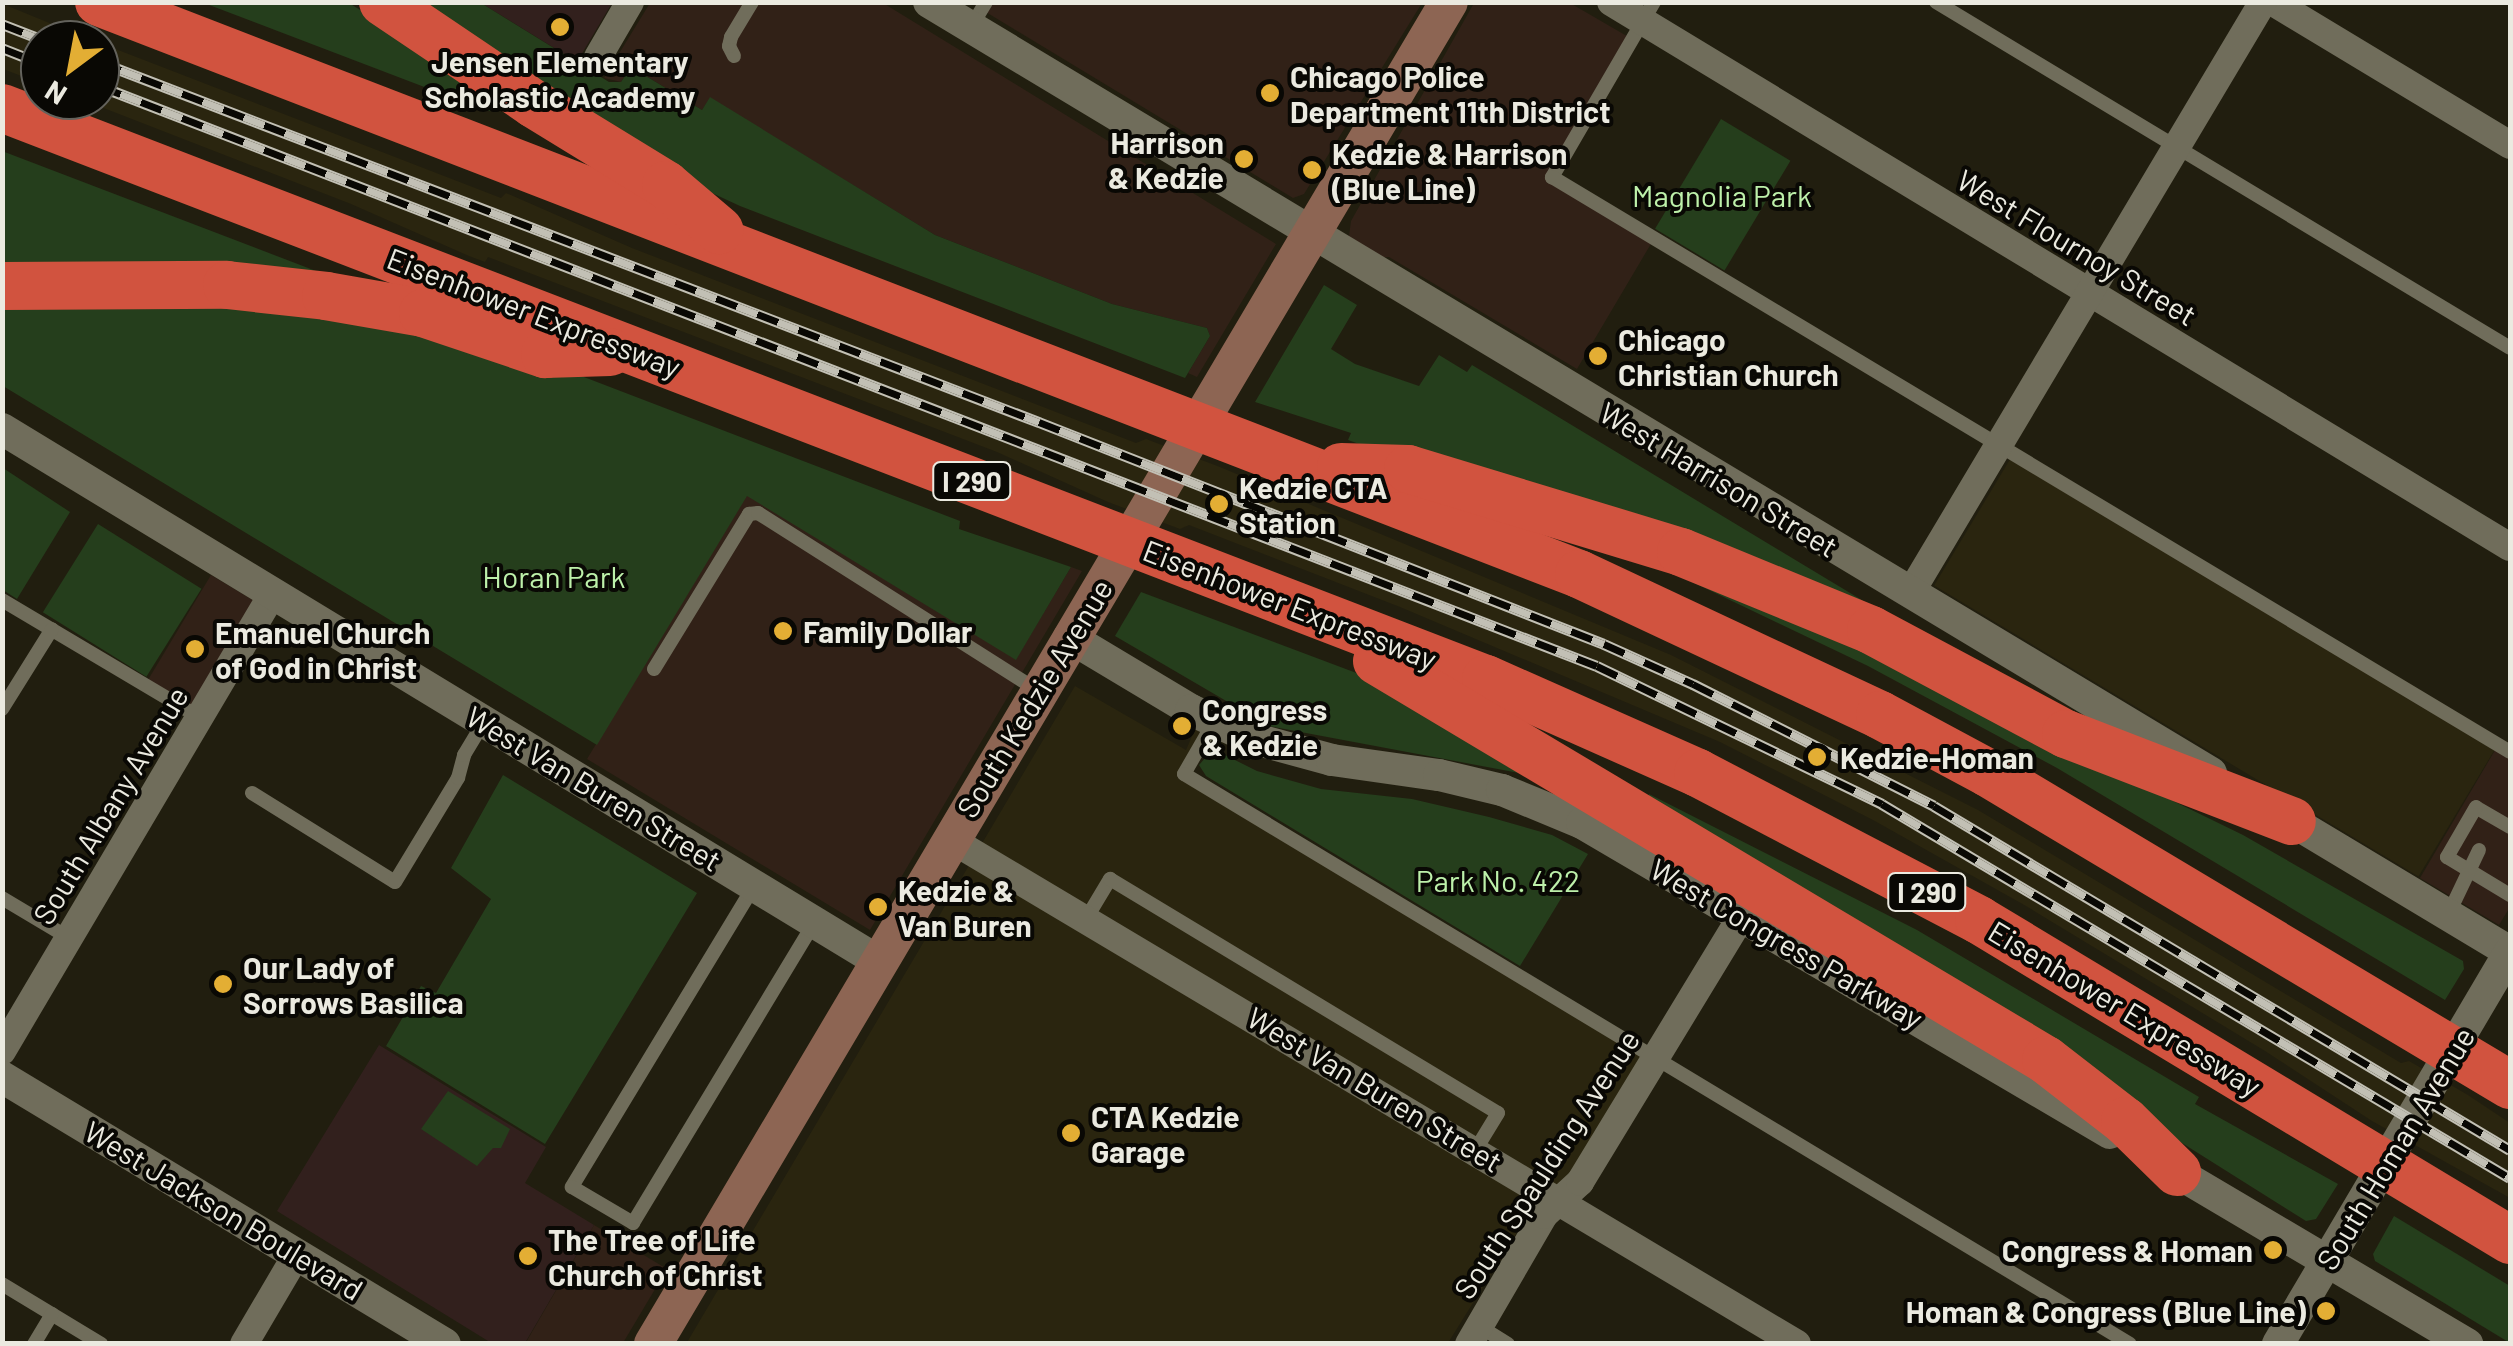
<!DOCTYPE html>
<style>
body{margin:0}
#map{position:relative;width:2513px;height:1346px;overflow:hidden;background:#211e0f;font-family:Barlow,sans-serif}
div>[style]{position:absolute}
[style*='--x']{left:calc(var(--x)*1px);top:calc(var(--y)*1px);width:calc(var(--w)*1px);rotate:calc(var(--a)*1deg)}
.commercial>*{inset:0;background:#312117;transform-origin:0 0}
.built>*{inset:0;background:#2a250f;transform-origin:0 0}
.education>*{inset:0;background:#32201d}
.green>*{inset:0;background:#253e1c;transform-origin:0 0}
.service>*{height:14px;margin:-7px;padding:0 7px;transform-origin:7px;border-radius:7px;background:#706d5b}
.minor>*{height:28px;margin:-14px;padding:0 14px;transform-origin:14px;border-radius:14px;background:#706d5b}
.tertiary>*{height:32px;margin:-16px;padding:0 16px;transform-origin:16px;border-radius:16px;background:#706d5b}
.secondary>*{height:38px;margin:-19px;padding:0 19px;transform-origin:19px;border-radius:19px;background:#8d6553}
.motorway>*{height:48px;margin:-24px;padding:0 24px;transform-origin:24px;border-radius:24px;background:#d1533f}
.rail>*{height:11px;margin-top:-5.5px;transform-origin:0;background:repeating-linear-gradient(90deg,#090804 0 22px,#c2c0b5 0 44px);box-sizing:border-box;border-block:2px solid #c2c0b5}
.dots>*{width:28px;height:28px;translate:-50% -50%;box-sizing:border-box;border:5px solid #090804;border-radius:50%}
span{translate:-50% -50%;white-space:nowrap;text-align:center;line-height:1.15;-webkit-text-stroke:8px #090804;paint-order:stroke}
.shield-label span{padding:2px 8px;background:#090804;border:2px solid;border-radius:8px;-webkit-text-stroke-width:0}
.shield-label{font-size:28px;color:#ebeae0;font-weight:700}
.poi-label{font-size:30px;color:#ebeae0;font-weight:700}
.left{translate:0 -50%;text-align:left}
.right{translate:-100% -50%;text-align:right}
.park-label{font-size:30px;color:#bdf0aa}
.street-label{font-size:30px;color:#ebeae0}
.frame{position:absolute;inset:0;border:5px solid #ebeae0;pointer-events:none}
.north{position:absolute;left:20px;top:20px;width:100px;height:100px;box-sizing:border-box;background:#090804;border:2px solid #63625c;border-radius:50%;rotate:212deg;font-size:28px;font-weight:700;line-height:40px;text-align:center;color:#ebeae0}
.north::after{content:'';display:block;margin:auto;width:35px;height:45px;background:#e3ae34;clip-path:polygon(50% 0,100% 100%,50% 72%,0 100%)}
</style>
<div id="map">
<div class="commercial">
<div style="clip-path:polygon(650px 3px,883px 3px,1276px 244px,1197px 377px,1188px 373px,1210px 336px,1207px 328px,1112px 304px,935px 235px,710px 98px,702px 110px,631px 67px,621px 82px,604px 78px)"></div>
<div style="clip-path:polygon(971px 3px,1422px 3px,1304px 194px,1293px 198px)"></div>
<div style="clip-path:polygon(1474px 3px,1570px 3px,1632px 39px,1552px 176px,1655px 237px,1577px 369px,1389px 257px,1373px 258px,1349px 236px,1351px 221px)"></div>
<div style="clip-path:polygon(747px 495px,1016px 659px,1071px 567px,1082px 571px,870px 930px,587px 759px)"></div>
<div style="left:211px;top:575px;width:52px;height:128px;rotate:31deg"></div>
<div style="clip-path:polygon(2498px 745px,2510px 752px,2510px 907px,2499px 925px,2420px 878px)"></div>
<div style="clip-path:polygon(594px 1225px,667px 1269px,623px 1343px,525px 1344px)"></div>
</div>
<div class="built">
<div style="clip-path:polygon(3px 4px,91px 40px,40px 40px,40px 83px,3px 69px)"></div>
<div style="clip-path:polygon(100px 43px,501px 198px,506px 193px,632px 248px,1136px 443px,1146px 439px,1220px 467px,1671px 655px,1978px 810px,2401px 1063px,2409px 1061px,2468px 1095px,2510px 1123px,2510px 1198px,2372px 1121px,2265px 1051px,2026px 906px,1873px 820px,1720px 742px,1400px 607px,1189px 525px,1180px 529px,1108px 502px,997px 452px,488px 257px,485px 262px,469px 256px,351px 204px,83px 100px,100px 100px)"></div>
<div style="left:2015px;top:451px;width:565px;height:157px;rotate:31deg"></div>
<div style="clip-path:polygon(1075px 686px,1186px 750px,1195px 729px,1207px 735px,1185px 774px,1647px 1053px,1572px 1180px,1529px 1213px,1448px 1343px,686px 1344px)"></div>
</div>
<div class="education">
<div style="clip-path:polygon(481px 3px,612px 3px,577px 62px)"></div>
<div style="clip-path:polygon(379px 1045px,546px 1147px,525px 1183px,594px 1225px,525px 1343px,493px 1344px,277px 1211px)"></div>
</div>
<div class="green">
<div style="clip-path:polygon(204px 3px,349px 3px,496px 95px,498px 104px,490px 111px,482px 109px)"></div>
<div style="clip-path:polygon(412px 3px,481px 3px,609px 82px,621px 82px,631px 67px,702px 110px,710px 97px,935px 235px,1112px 304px,1207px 328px,1210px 336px,1185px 378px,740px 206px,712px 193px)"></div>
<div style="left:1721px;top:119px;width:81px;height:128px;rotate:31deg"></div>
<div style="clip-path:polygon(2px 151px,316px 271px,311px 284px,3px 273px)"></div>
<div style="clip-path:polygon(1324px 285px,1357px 305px,1331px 349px,1355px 364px,1419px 386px,1439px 355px,1467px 372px,1472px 365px,1968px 664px,1348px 440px,1351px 433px,1255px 402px)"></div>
<div style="clip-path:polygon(190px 295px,363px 319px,550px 364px,960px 521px,959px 529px,1071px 567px,1016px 660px,747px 496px,597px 745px,3px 386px,2px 298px)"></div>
<div style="clip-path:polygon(3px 468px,70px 512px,17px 599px,3px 590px)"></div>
<div style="left:98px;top:524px;width:122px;height:104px;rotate:32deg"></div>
<div style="clip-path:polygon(1691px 566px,2243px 835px,2463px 961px,2464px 969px,2445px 1000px,2057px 768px,1868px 666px,1663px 568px)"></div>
<div style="clip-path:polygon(1141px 592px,1383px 683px,1519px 773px,1269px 726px,1115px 636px)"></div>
<div style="clip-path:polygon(1213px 749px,1257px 771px,1321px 789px,1412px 799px,1489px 817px,1552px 835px,1588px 854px,1520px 966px,1206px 776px,1199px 765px)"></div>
<div style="clip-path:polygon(503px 775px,697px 893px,545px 1144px,386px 1046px,421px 986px,436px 993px,491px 899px,451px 868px)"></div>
<div style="clip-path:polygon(1649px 794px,1917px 930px,2199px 1097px,2195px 1104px,2338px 1184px,2316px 1219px,2306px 1221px,1645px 805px)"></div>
<div style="clip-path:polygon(448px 1091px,510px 1129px,501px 1148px,493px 1148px,477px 1166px,421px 1129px)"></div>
<div style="clip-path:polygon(2394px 1216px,2510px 1286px,2510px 1343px,2375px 1261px,2373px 1254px)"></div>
</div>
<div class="service">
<div style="--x:1654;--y:2;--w:203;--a:120.2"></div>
<div style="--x:1552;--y:177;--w:1117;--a:30.97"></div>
<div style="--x:1936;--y:2;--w:670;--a:31.08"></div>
<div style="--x:971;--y:27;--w:29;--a:-59"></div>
<div style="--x:734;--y:56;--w:11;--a:-117"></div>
<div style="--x:729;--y:46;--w:9;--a:-77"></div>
<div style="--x:731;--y:37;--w:41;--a:-59"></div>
<div style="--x:2;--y:600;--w:229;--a:30.7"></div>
<div style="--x:654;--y:669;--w:182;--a:-58.5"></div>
<div style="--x:749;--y:514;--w:9;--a:-6"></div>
<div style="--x:758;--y:513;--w:332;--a:32.4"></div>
<div style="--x:2;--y:709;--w:94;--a:-58"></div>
<div style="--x:1214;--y:722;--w:60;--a:120"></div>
<div style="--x:1184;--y:774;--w:1104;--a:31.07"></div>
<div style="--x:252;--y:793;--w:168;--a:31.9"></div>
<div style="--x:395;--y:882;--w:122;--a:-58.8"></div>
<div style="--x:458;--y:778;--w:24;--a:-75"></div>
<div style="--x:464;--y:755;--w:39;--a:-59"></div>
<div style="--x:2510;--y:827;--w:39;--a:-150"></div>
<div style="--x:2476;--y:807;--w:58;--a:120.1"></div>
<div style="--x:2447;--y:857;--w:74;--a:31.1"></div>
<div style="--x:754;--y:886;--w:352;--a:121.2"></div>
<div style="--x:572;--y:1187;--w:71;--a:30.5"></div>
<div style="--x:633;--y:1223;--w:350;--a:-58.9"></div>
<div style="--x:2;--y:898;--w:78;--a:30.8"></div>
<div style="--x:2448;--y:915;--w:72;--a:-64.5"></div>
<div style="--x:1086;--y:919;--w:47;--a:-59"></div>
<div style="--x:1110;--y:879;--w:453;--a:31.1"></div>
<div style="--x:1498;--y:1113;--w:42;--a:121.4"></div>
<div style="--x:2;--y:1284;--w:116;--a:31.2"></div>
<div style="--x:1479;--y:1326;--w:34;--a:32"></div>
<div style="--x:34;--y:1344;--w:35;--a:-59"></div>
</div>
<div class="minor">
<div style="--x:1611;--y:2;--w:1051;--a:31.23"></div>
<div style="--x:2273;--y:2;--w:277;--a:31.1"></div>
<div style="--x:598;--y:57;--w:64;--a:-59.8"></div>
<div style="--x:1911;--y:592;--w:687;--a:-59.18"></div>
<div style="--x:950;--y:839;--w:986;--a:30.8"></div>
<div style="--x:2;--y:1051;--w:532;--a:-59.39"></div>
<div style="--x:244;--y:1344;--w:104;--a:-59.5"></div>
<div style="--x:1469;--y:1344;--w:149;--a:-59.8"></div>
<div style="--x:1544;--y:1215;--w:49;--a:-42.5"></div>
<div style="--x:1580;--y:1182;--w:310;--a:-58.7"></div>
</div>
<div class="tertiary">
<div style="--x:929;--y:2;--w:1496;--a:31.02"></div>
<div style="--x:2;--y:429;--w:1025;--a:31.27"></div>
<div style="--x:1069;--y:637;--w:142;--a:30.9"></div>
<div style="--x:1191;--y:710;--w:66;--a:25"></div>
<div style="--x:1251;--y:738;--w:84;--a:15.2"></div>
<div style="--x:1332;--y:760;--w:108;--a:8"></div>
<div style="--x:1439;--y:775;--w:65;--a:13.4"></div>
<div style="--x:1502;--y:790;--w:87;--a:22.4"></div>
<div style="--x:1582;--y:823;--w:612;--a:30.42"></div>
<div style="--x:2275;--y:811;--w:274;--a:31"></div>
<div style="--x:2;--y:1077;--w:517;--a:31.08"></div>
<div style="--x:2161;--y:1163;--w:356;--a:30.6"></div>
<div style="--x:2278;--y:1344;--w:456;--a:-59.4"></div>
</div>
<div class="secondary">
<div style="--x:653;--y:1344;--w:1560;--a:-59.33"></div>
</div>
<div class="motorway">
<div style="--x:99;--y:2;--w:1587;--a:21.13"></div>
<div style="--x:1579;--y:574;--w:332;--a:25.1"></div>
<div style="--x:1880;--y:715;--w:123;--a:28.2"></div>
<div style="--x:1988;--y:773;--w:608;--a:30.87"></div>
<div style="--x:383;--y:2;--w:182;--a:34"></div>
<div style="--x:534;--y:104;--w:155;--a:31.5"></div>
<div style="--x:666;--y:185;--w:70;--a:40.3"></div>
<div style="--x:2;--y:108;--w:1590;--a:21.05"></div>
<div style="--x:1486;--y:679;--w:232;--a:23.9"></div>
<div style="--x:1698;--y:773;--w:317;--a:27.6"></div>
<div style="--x:1979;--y:920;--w:620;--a:31.07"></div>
<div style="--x:2;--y:286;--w:225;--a:-0.3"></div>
<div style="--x:227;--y:285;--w:100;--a:6.3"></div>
<div style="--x:326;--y:296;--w:98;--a:9.9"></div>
<div style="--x:423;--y:313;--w:129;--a:18.6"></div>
<div style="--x:545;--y:354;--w:65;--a:-1.8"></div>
<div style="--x:1341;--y:467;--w:67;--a:1.7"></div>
<div style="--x:1408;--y:469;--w:285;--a:16.9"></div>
<div style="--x:1681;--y:552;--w:205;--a:22.3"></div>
<div style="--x:1871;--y:630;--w:221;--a:28.1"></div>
<div style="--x:2066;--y:734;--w:242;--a:21.1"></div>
<div style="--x:1377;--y:661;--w:779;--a:30.81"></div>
<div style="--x:2046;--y:1060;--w:100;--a:37.7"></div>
<div style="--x:2125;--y:1121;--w:73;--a:44.4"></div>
</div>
<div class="rail">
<div style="--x:2;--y:24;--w:44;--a:21.3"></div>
<div style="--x:2;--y:48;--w:41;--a:21.5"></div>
<div style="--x:100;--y:62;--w:1006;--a:20.98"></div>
<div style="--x:1039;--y:422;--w:607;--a:21.45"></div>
<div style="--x:1604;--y:644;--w:98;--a:24.2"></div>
<div style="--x:1693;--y:684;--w:270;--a:26.8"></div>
<div style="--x:1934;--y:806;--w:671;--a:30.85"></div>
<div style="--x:100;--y:86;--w:1605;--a:21.18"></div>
<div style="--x:1597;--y:666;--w:317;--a:25.8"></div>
<div style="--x:1882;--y:804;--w:731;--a:30.78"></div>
</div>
<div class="dots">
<div style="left:560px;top:27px;background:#e3ae34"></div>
<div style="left:1270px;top:93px;background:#e3ae34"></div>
<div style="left:1244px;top:159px;background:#e3ae34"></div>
<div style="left:1312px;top:170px;background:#e3ae34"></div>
<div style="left:1598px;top:356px;background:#e3ae34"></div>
<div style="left:1219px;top:504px;background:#e3ae34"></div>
<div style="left:783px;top:631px;background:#e3ae34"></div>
<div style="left:195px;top:649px;background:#e3ae34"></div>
<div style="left:1182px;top:726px;background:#e3ae34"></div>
<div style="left:1817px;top:757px;background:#e3ae34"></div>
<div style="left:878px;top:907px;background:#e3ae34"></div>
<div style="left:223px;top:984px;background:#e3ae34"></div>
<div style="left:1071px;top:1133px;background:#e3ae34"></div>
<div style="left:2273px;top:1250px;background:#e3ae34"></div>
<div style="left:528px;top:1256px;background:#e3ae34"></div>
<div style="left:2326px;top:1311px;background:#e3ae34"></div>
</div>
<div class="shield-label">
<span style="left:972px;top:481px">I 290</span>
<span style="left:1927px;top:892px">I 290</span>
</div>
<div class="poi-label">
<span style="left:560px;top:78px">Jensen Elementary<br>Scholastic Academy</span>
<span class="left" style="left:1290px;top:93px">Chicago Police<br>Department 11th District</span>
<span class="right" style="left:1224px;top:159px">Harrison<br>&amp; Kedzie</span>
<span class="left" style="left:1332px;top:170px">Kedzie &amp; Harrison<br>(Blue Line)</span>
<span class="left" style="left:1618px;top:356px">Chicago<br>Christian Church</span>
<span class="left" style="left:1239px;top:504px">Kedzie CTA<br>Station</span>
<span class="left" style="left:803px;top:631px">Family Dollar</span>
<span class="left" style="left:215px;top:649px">Emanuel Church<br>of God in Christ</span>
<span class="left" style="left:1202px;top:726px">Congress<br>&amp; Kedzie</span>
<span class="left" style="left:1840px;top:757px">Kedzie-Homan</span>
<span class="left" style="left:898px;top:907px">Kedzie &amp;<br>Van Buren</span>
<span class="left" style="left:243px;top:984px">Our Lady of<br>Sorrows Basilica</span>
<span class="left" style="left:1091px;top:1133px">CTA Kedzie<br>Garage</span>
<span class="left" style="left:548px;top:1256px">The Tree of Life<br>Church of Christ</span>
<span class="right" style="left:2253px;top:1250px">Congress &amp; Homan</span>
<span class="right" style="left:2306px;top:1311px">Homan &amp; Congress (Blue Line)</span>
</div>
<div class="park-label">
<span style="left:1722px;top:195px">Magnolia Park</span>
<span style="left:554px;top:576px">Horan Park</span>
<span style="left:1498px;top:880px">Park No. 422</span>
</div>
<div class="street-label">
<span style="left:2077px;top:247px;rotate:31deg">West Flournoy Street</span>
<span style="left:534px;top:312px;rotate:21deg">Eisenhower Expressway</span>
<span style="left:1719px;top:479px;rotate:31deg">West Harrison Street</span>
<span style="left:1290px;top:604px;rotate:21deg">Eisenhower Expressway</span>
<span style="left:1034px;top:698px;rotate:-59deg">South Kedzie Avenue</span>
<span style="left:594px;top:788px;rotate:31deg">West Van Buren Street</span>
<span style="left:110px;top:805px;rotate:-59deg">South Albany Avenue</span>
<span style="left:1787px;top:943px;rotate:30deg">West Congress Parkway</span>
<span style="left:2125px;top:1008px;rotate:31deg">Eisenhower Expressway</span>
<span style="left:1375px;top:1089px;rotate:31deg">West Van Buren Street</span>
<span style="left:2395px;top:1148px;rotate:-59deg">South Homan Avenue</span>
<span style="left:1546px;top:1164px;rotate:-57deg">South Spaulding Avenue</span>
<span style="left:224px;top:1210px;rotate:31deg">West Jackson Boulevard</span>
</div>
<div class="frame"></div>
<div class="north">N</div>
</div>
